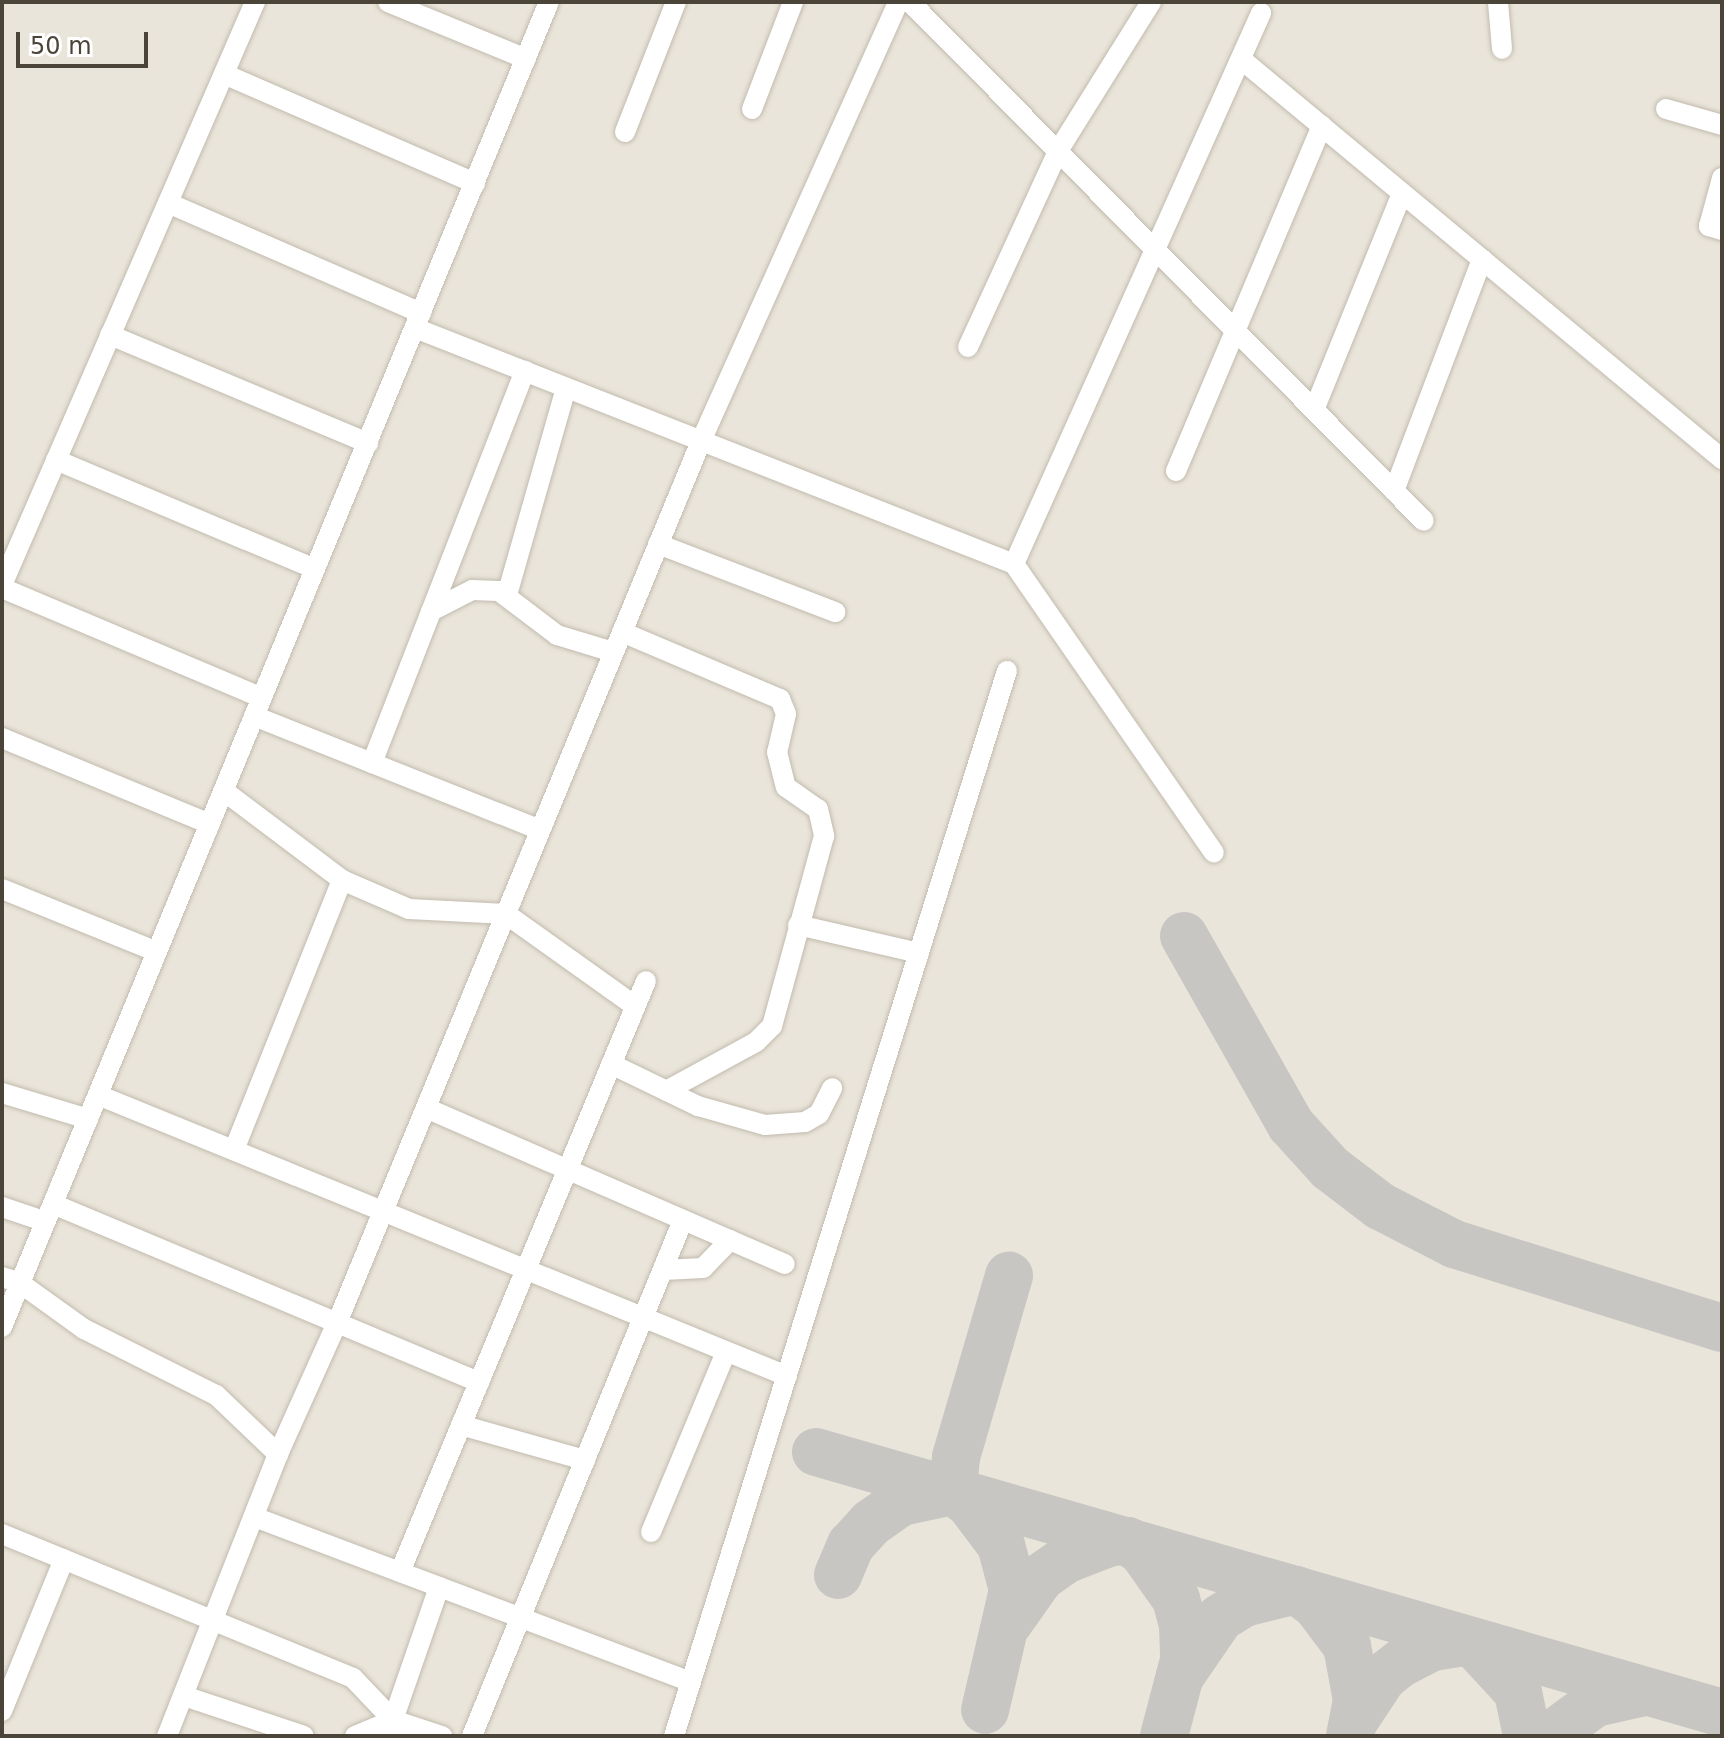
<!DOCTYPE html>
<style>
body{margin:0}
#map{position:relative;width:1724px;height:1738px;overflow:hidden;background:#f6f3ec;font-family:"DejaVu Sans",sans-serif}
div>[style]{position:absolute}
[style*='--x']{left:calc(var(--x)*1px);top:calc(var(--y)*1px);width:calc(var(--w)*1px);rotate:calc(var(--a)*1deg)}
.residential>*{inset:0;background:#eae5da;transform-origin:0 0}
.taxiway>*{height:48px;margin:-24px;padding:0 24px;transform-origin:24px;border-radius:24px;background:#c8c6c3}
.roads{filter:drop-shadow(0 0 2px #c2bbae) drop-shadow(0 0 2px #c2bbae)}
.street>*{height:20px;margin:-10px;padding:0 10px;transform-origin:10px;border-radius:10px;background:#fff}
span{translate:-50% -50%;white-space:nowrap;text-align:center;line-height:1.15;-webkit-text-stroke:7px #fff;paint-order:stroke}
.frame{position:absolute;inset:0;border:4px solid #4b4439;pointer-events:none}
.scale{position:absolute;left:16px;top:32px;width:132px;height:36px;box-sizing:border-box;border:4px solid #4b4439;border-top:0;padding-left:10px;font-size:24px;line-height:28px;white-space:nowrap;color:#4b4439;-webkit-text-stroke:6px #fff;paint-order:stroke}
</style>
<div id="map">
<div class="residential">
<div style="left:2px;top:2px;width:1720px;height:1734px"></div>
</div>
<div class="taxiway">
<div style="--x:1184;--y:936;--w:217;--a:60.5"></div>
<div style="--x:1291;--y:1125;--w:58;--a:47.8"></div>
<div style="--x:1330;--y:1168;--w:63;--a:37.2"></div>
<div style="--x:1380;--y:1206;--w:83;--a:27.2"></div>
<div style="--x:1454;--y:1244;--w:281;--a:17.4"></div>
<div style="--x:816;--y:1452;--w:943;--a:16.07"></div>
<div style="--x:953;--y:1491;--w:34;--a:-85"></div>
<div style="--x:956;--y:1457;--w:189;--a:-73.7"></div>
<div style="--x:838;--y:1575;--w:33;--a:-67"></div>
<div style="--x:851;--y:1545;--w:30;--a:-48"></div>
<div style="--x:871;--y:1523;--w:37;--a:-35"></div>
<div style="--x:901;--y:1502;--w:53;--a:-11.9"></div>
<div style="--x:953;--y:1491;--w:21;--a:37"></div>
<div style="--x:970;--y:1504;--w:51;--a:52.9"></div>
<div style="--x:1001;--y:1545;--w:47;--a:75.1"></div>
<div style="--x:1013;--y:1590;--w:123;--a:103.1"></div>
<div style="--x:1009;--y:1622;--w:55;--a:-54.6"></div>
<div style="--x:1041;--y:1577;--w:32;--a:-35"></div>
<div style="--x:1067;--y:1559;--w:47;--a:-21.1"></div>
<div style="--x:1111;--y:1542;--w:17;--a:-3"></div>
<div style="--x:1128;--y:1541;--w:17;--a:36"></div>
<div style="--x:1142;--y:1551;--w:59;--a:54.7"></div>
<div style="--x:1176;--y:1599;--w:27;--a:75"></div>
<div style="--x:1183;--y:1625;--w:35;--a:88"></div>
<div style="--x:1184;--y:1660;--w:79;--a:104.7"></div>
<div style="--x:1181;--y:1675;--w:69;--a:-55.6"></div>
<div style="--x:1220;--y:1618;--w:28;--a:-32"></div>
<div style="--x:1244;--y:1603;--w:54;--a:-14"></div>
<div style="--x:1296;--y:1590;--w:26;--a:37"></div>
<div style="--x:1317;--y:1606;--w:50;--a:53.1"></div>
<div style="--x:1347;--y:1646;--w:55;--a:79.5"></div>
<div style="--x:1357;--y:1700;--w:37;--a:101"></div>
<div style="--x:1354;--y:1721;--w:53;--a:-56.6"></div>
<div style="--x:1383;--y:1677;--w:23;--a:-38"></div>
<div style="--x:1401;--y:1663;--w:36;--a:-27"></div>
<div style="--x:1433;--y:1647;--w:38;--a:-9"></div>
<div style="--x:1471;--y:1641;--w:69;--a:47.3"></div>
<div style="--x:1518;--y:1692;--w:45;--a:78.4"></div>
<div style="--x:1550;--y:1736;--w:56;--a:-36.3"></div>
<div style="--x:1595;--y:1703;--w:50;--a:-12.7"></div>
</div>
<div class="roads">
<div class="street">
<div style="--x:388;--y:2;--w:149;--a:22.4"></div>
<div style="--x:910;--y:2;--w:730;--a:45.28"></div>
<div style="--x:1498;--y:2;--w:47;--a:85.1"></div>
<div style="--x:1241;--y:59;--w:626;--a:39.75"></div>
<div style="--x:224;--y:74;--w:274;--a:23.5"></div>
<div style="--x:752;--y:109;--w:115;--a:-69"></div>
<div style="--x:1666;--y:109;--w:58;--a:15.9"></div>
<div style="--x:625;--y:132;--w:140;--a:-68.6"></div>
<div style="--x:1722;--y:178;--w:50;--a:105.2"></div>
<div style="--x:1709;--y:226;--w:14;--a:17"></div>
<div style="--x:168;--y:203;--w:276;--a:23.5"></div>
<div style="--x:415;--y:328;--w:644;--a:21.5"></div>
<div style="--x:1014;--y:564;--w:351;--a:55.3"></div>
<div style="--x:110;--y:335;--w:280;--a:22.7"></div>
<div style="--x:968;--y:347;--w:216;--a:-65.3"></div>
<div style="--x:1058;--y:151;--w:176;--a:-58"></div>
<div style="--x:1314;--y:410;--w:234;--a:-67.9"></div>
<div style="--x:56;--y:460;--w:281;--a:22.8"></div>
<div style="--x:1176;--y:471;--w:375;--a:-67.1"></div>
<div style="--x:1394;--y:491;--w:248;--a:-69.2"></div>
<div style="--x:658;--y:544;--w:190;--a:21"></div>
<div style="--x:1014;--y:564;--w:604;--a:-65.85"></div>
<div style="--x:2;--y:585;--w:636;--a:-66.54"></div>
<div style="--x:2;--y:588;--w:282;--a:22.9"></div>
<div style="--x:507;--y:595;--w:215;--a:-74.1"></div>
<div style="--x:431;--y:611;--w:46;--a:-27.1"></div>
<div style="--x:472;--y:590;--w:27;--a:2"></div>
<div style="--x:499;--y:591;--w:73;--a:37.2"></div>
<div style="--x:557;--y:635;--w:59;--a:16.9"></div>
<div style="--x:622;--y:632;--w:172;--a:23"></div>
<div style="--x:780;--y:699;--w:16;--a:68"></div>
<div style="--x:786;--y:714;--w:39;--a:103"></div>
<div style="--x:777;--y:752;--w:36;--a:76"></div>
<div style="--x:786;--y:787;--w:39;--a:35"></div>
<div style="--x:818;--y:809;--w:28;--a:77"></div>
<div style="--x:824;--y:836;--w:197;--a:105.3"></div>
<div style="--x:772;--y:1026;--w:23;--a:135"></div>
<div style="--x:756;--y:1042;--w:102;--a:151.4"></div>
<div style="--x:254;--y:716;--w:308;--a:21.7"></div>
<div style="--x:2;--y:738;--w:225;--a:22.5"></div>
<div style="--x:372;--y:763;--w:421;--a:-68.7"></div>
<div style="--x:224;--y:791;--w:148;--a:37"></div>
<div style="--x:342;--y:880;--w:73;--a:23.4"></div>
<div style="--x:409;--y:909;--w:97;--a:3"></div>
<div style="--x:506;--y:914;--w:158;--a:35.5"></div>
<div style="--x:2;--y:889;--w:167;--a:22.1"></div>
<div style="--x:798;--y:925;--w:124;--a:13"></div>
<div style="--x:611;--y:1064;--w:97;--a:25.8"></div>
<div style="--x:698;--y:1106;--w:70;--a:15.8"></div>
<div style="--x:765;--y:1125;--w:40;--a:-4.3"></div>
<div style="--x:805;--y:1122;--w:16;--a:-30"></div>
<div style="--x:819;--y:1114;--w:29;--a:-63"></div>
<div style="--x:2;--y:1093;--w:90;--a:16.8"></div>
<div style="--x:98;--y:1095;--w:744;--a:22.19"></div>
<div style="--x:426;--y:1108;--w:391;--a:23.5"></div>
<div style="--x:234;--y:1150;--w:291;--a:-68.2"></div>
<div style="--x:53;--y:1204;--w:462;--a:22.7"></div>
<div style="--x:2;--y:1207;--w:46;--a:18.8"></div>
<div style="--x:663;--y:1270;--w:40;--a:-2.9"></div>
<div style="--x:703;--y:1268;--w:39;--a:-46"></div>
<div style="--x:2;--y:1277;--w:19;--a:18"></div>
<div style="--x:20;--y:1283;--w:79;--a:35.7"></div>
<div style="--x:84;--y:1329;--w:148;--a:26.6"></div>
<div style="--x:216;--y:1395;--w:86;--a:43.6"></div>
<div style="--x:2;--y:1327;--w:1433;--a:-67.57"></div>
<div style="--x:461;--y:1425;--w:129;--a:15.8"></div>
<div style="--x:257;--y:1518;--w:464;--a:20.7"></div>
<div style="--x:651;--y:1532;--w:195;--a:-67.4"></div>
<div style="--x:2;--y:1534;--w:379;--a:22.3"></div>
<div style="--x:353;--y:1678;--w:58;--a:46.4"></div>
<div style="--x:393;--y:1720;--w:52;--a:18.1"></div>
<div style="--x:400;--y:1572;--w:640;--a:-67.4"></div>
<div style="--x:184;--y:1696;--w:126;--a:18.4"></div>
<div style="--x:2;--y:1711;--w:164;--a:-67.8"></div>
<div style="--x:393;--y:1720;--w:141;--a:-70.9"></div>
<div style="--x:167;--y:1736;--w:303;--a:-68.5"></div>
<div style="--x:278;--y:1454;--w:144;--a:-65.8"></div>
<div style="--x:337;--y:1323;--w:954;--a:-67.57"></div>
<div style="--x:701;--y:441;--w:481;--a:-65.8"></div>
<div style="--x:355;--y:1736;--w:41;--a:-22.8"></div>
<div style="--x:393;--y:1720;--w:16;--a:86"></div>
<div style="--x:472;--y:1736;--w:557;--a:-67.76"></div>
<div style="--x:674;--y:1736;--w:1116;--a:-72.64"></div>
</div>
</div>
<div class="frame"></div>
<div class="scale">50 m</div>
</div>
